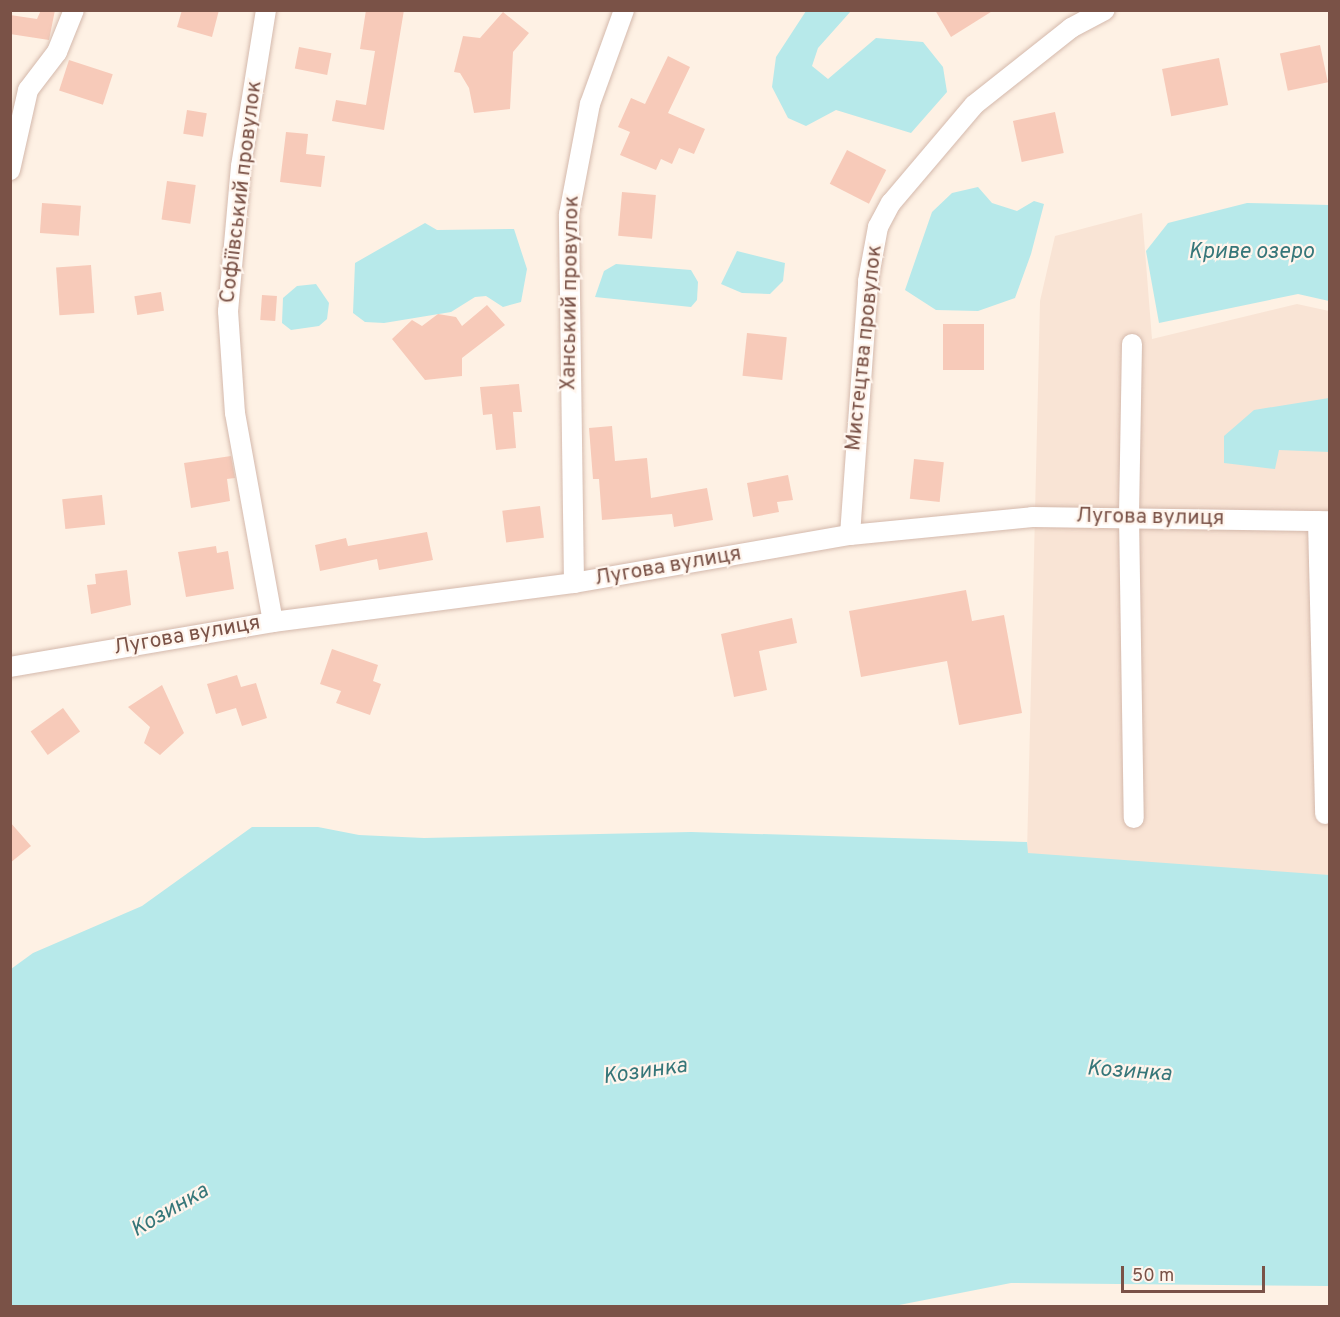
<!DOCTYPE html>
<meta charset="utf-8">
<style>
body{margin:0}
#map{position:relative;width:1340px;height:1317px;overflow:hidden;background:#fef1e4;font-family:Overpass,sans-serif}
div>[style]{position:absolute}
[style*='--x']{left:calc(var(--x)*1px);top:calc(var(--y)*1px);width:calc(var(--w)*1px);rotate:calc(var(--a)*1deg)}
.residential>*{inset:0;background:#f9e4d5}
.water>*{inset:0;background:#b7e9ea}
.building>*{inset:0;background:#f7cab9;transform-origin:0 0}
.roads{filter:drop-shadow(0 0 2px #d4b9ac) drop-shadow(0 0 2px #d4b9ac)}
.minor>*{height:20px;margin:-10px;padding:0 10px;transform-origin:10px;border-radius:10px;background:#fff}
span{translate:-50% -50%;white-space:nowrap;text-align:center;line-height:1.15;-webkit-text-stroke:4.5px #fff5ed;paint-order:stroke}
.street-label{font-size:21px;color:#7a5247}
.water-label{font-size:22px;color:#367679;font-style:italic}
.frame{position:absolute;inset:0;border:12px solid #7a5247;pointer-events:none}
.scale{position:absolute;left:1121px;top:1266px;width:144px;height:27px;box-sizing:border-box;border:3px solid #7a5247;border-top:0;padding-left:8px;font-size:18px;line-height:21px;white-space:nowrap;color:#7a5247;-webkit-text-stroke:4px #fff5ed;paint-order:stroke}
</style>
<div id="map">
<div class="residential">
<div style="clip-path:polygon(1142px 213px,1152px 339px,1297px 304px,1329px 311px,1329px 899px,1027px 853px,1040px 301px,1055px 236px)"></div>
</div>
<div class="water">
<div style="clip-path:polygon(851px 11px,818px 48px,812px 66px,828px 79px,876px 38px,923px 42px,943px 67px,947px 92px,911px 133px,836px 110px,806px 126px,788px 118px,772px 87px,776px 57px,806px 11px)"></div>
<div style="clip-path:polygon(978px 187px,992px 203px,1017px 211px,1034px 201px,1044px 204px,1031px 254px,1015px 298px,978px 311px,936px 310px,905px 290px,932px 212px,952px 193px)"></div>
<div style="clip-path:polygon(1247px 203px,1329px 205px,1329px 301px,1298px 294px,1159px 323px,1146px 251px,1168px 223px)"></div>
<div style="clip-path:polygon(425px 223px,437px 230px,514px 229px,527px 269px,521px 302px,503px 307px,486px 296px,475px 297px,451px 312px,384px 323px,365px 322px,353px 313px,355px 263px)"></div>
<div style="clip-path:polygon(737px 251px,785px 263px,783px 281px,770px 294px,742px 293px,721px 284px)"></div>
<div style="clip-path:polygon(616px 264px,691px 270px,698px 282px,697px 300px,691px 307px,595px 297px,604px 271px)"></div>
<div style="clip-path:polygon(316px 284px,329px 303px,327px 319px,319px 326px,291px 330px,282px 323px,283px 298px,297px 286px)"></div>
<div style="clip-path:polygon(1329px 398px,1329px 452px,1279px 450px,1275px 469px,1224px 463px,1224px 436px,1254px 410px)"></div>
<div style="clip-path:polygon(252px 827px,318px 827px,359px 835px,424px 838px,691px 832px,1027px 842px,1028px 853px,1329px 875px,1329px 1286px,1011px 1283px,894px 1306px,11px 1306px,11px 969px,33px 953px,142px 906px)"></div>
</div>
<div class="building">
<div style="clip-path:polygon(41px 10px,55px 10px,49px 40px,10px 34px,10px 15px,37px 19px)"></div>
<div style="clip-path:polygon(182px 10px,219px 10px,212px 37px,177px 27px)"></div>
<div style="clip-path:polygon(366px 10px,404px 10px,384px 130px,332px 121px,336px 100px,366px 105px,375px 51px,360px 49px)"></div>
<div style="clip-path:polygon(935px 10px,994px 10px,951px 37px)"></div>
<div style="clip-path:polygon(503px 12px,529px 33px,513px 52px,510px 109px,474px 113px,469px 88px,460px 73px,454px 72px,463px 36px,480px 38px)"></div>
<div style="left:1320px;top:45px;width:38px;height:41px;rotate:78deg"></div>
<div style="left:299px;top:47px;width:33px;height:22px;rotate:11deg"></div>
<div style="clip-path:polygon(668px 56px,690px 67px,668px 113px,705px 129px,694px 154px,679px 148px,672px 164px,661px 159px,656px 170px,620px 155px,630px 132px,618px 127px,631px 98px,645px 104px)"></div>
<div style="left:1219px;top:58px;width:48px;height:58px;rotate:79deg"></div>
<div style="left:69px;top:60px;width:46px;height:32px;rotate:18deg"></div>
<div style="left:187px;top:110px;width:20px;height:24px;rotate:9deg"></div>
<div style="left:1055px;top:112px;width:42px;height:43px;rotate:78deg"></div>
<div style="clip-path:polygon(286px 132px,308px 134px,306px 154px,325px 156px,321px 187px,280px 182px)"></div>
<div style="left:847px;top:150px;width:44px;height:38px;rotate:27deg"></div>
<div style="left:167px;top:181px;width:29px;height:39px;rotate:8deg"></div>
<div style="left:622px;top:192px;width:34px;height:44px;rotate:5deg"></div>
<div style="left:42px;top:203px;width:39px;height:30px;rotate:4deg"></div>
<div style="left:91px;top:265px;width:48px;height:35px;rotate:86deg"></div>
<div style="left:161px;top:292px;width:19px;height:27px;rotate:81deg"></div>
<div style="left:262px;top:295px;width:15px;height:25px;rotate:4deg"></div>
<div style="clip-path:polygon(487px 305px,505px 325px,462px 358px,462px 376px,425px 380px,392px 339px,412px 320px,422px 326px,438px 314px,456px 317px,462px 326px)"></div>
<div style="left:984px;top:324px;width:46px;height:41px;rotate:90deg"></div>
<div style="left:747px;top:333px;width:40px;height:43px;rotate:6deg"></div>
<div style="clip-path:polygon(519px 384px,522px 412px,513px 412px,516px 448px,496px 450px,492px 414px,483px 415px,480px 387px)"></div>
<div style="clip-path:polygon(612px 426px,615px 461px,647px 458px,651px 498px,707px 488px,713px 520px,674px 527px,672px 514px,602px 520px,599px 479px,593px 479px,589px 428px)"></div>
<div style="clip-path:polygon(231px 456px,235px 478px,227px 479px,230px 501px,191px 508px,184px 463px)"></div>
<div style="left:914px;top:459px;width:30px;height:40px;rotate:6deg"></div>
<div style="clip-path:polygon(788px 475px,793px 500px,777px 502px,779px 512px,753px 517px,747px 483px)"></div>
<div style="left:102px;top:495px;width:30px;height:40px;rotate:84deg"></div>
<div style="left:540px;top:506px;width:32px;height:38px;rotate:83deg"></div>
<div style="clip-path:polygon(427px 532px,433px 560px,379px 570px,377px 559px,320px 571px,315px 545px,346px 538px,348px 546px)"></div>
<div style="clip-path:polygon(216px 546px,217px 553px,228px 551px,234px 589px,186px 597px,178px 552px)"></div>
<div style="clip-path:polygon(127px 570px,131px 605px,91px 614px,87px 585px,96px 584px,95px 574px)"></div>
<div style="clip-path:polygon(966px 590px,972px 621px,1004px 615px,1022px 713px,959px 725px,947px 661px,861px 677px,849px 611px)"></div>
<div style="clip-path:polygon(792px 618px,797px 643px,759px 651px,767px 690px,734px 697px,721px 634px)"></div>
<div style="clip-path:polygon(332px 649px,378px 665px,373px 681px,381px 684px,370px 715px,336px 703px,341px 691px,320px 684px)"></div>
<div style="clip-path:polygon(237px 675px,241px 687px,256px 683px,267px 718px,242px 726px,236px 708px,216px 714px,207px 684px)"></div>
<div style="clip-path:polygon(162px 685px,184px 733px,160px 755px,144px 743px,150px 727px,128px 707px)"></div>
<div style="left:63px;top:708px;width:29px;height:40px;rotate:54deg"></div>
<div style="clip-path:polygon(10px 822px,31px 846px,10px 863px)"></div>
</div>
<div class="roads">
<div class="minor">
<div style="--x:266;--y:10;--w:158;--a:99.1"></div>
<div style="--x:241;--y:166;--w:146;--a:95.1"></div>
<div style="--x:228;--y:311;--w:102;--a:86.1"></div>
<div style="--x:235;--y:413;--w:212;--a:79.7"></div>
<div style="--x:10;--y:170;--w:82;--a:-77.3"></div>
<div style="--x:28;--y:90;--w:48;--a:-52.7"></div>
<div style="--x:57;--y:52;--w:45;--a:-68"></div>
<div style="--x:1132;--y:344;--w:172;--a:91"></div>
<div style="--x:1129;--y:516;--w:302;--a:89.1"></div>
<div style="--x:1318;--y:521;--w:293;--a:88.6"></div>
<div style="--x:850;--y:535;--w:255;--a:-85.9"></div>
<div style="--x:868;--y:281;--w:55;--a:-79.5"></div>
<div style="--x:878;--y:227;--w:27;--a:-62"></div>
<div style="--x:891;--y:203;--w:128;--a:-49.7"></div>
<div style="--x:974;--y:105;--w:124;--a:-38.4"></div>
<div style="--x:1071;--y:28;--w:38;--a:-28"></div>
<div style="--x:574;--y:583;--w:369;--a:-90.8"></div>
<div style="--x:569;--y:214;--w:112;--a:-79.2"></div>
<div style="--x:590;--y:104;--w:100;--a:-70.1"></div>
<div style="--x:10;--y:667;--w:267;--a:-9.7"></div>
<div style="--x:273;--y:622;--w:304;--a:-7.4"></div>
<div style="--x:574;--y:583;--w:280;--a:-9.9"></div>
<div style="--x:850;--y:535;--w:183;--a:-5.6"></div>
<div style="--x:1032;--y:517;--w:298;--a:0.8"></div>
</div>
</div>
<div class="street-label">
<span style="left:242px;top:192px;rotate:-83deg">Софіївський провулок</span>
<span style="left:571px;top:293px;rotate:-89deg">Ханський провулок</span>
<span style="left:865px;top:348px;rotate:-84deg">Мистецтва провулок</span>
<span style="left:1150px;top:518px;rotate:1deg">Лугова вулиця</span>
<span style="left:668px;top:567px;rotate:-10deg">Лугова вулиця</span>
<span style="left:187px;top:636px;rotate:-10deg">Лугова вулиця</span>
</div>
<div class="water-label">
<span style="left:1251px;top:253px">Криве озеро</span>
<span style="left:645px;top:1072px;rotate:-8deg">Козинка</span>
<span style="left:1129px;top:1072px;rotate:4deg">Козинка</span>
<span style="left:170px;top:1211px;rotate:-30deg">Козинка</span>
</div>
<div class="frame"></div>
<div class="scale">50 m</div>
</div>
